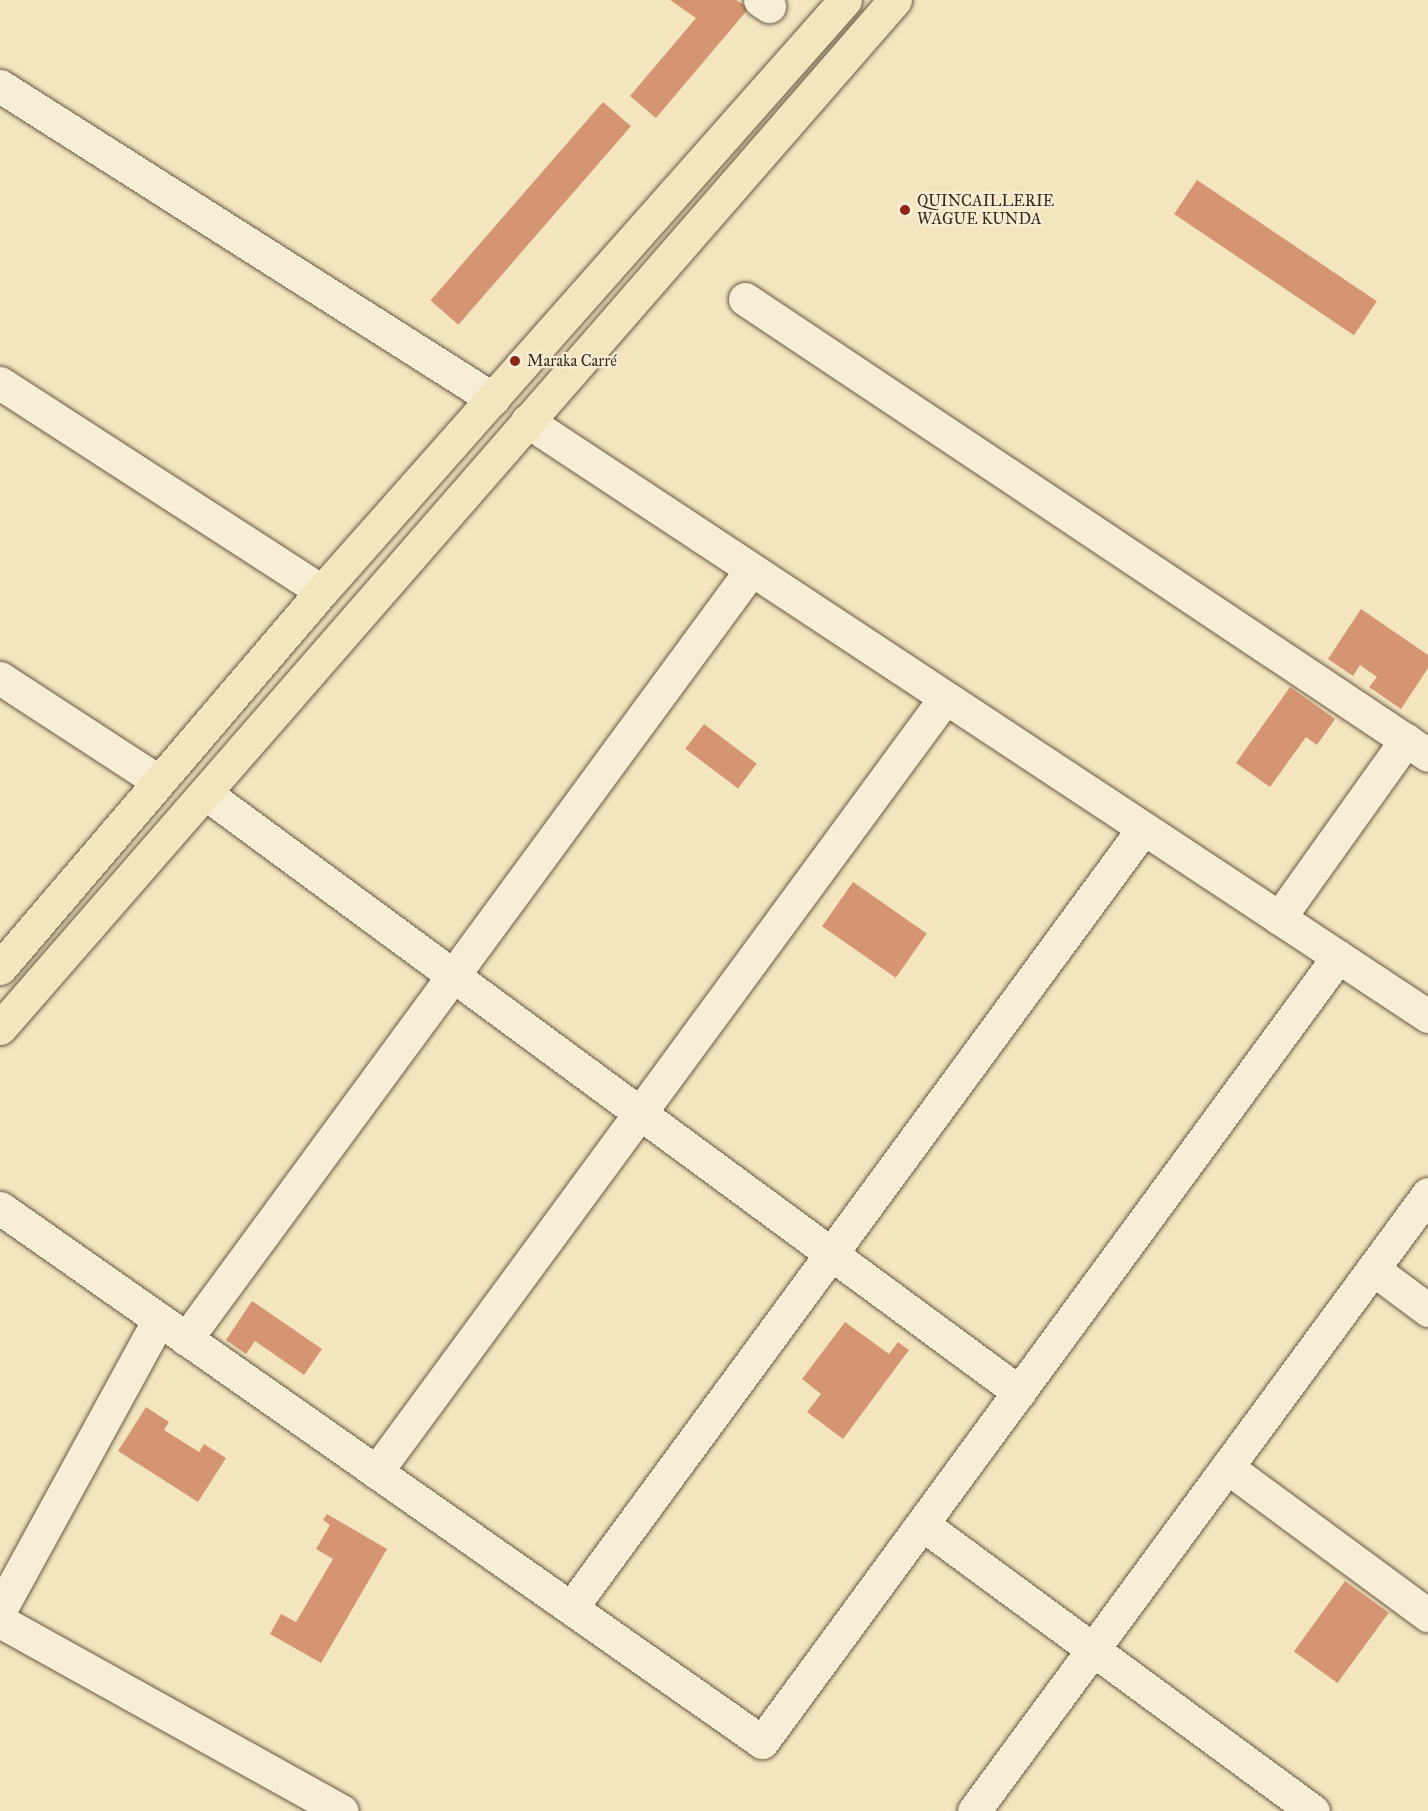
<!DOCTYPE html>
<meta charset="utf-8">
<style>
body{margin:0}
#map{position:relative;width:1428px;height:1811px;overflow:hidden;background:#f3e6bf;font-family:"IM FELL Great Primer",serif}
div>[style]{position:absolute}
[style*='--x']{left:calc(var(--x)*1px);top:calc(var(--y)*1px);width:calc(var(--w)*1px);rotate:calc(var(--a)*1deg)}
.building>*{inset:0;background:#d69572;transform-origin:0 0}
.roads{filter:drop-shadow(0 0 2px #685844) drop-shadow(0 0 2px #685844)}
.minor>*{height:33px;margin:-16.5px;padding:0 16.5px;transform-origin:16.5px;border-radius:16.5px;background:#f7efd5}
.major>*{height:33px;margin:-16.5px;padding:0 16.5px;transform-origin:16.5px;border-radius:16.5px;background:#f3e6bf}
.dots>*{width:16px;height:16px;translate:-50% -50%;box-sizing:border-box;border:3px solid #f7efd5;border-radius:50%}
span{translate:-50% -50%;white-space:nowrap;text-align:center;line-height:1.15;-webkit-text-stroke:4.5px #f7efd5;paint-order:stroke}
.poi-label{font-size:16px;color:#3a291b}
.left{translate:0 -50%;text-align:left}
</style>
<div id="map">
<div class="building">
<div style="clip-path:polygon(670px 0,736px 0,749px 8px,656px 118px,630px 96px,696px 18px)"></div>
<div style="left:603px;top:102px;width:37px;height:263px;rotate:41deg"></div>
<div style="left:1197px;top:180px;width:217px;height:41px;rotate:34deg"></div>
<div style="clip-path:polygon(1361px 609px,1428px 655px,1428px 668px,1401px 709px,1369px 687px,1377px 677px,1360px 665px,1353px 676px,1328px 659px)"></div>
<div style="clip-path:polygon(1290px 687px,1335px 719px,1317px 745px,1306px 737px,1270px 787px,1236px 763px)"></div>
<div style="left:704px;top:724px;width:66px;height:31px;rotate:37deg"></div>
<div style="left:853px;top:882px;width:90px;height:54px;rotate:35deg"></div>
<div style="clip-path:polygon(252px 1301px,322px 1349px,304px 1375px,255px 1341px,246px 1354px,226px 1340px)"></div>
<div style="clip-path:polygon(845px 1322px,889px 1354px,898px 1342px,909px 1350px,843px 1439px,807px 1412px,821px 1394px,802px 1379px)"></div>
<div style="clip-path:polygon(146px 1407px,169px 1422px,164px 1430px,199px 1452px,204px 1444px,226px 1458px,198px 1502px,118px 1451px)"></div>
<div style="clip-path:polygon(327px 1514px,387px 1549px,321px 1663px,270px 1634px,281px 1614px,296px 1622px,333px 1559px,316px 1549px,330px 1525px,323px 1520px)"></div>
<div style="left:1345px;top:1581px;width:54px;height:87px;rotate:36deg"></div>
</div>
<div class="roads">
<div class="minor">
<div style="--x:760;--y:0;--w:11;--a:34"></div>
<div style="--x:0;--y:86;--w:584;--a:32.41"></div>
<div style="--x:745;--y:299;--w:821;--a:33.73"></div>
<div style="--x:0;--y:383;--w:383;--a:32.9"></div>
<div style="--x:527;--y:421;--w:1080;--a:33.44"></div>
<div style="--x:0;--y:678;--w:189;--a:33.1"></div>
<div style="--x:205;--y:793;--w:1011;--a:36.35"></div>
<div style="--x:1279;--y:918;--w:219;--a:-54.5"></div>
<div style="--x:0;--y:1208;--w:930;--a:35.02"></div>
<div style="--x:762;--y:1742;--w:974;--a:-53.73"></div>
<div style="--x:1373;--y:1269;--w:69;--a:36.7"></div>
<div style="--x:186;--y:1339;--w:954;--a:-53.69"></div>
<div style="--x:1227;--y:1467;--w:250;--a:36.4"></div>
<div style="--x:376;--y:1472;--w:961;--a:-53.68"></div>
<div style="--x:922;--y:1524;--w:485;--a:36.3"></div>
<div style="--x:571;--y:1608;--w:966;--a:-53.71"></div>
<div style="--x:0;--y:1610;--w:331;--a:-61.3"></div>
<div style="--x:0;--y:1621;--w:391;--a:29.1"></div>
<div style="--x:974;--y:1811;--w:766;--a:-53.65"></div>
</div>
<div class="major">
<div style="--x:0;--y:968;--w:496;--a:-49.5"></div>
<div style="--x:322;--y:591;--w:789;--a:-48.49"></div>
<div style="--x:0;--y:1028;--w:1363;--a:-48.96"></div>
</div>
</div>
<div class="dots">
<div style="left:905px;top:210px;background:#8f2418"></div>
<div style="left:515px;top:361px;background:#8f2418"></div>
</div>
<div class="poi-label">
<span class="left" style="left:917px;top:210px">QUINCAILLERIE<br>WAGUE KUNDA</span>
<span class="left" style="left:527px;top:361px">Maraka Carré</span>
</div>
</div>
